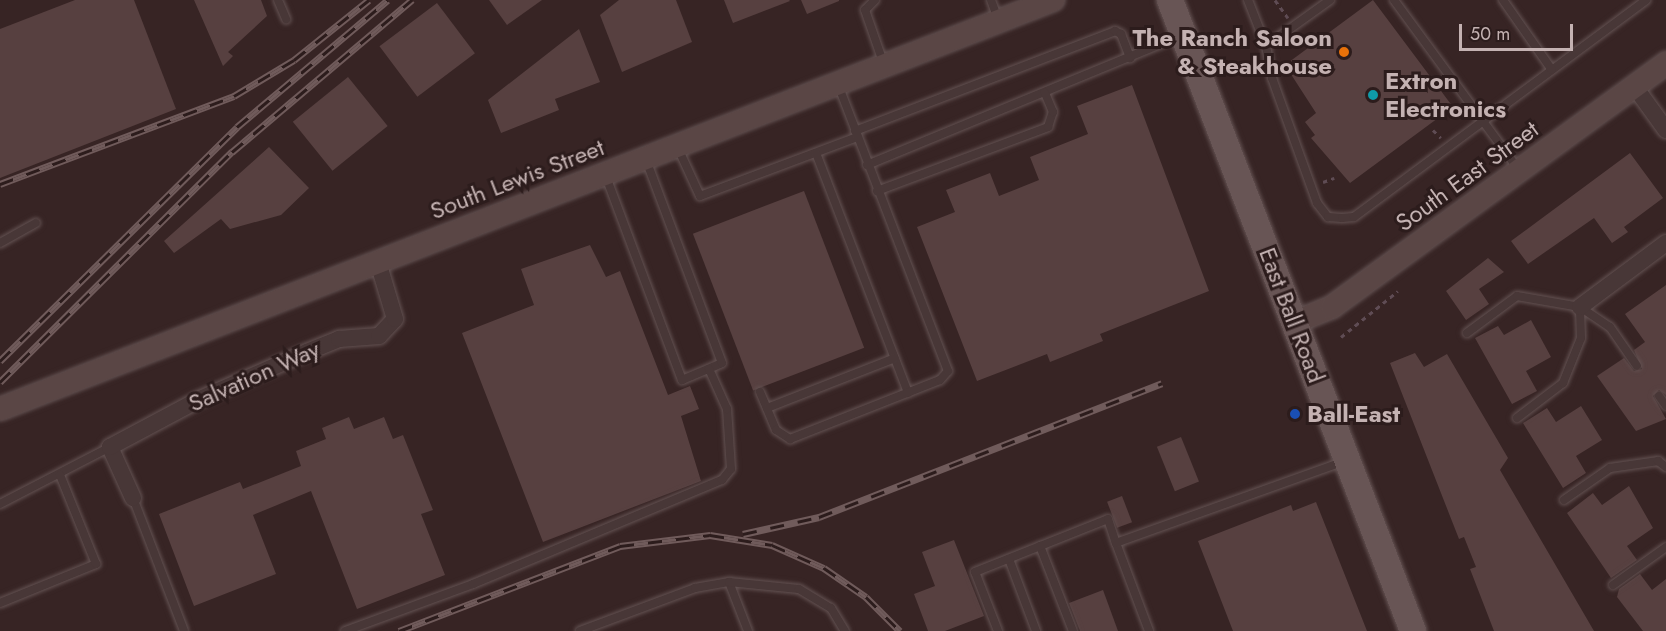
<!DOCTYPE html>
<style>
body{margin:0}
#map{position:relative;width:1666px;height:631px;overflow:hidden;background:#372424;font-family:Jost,sans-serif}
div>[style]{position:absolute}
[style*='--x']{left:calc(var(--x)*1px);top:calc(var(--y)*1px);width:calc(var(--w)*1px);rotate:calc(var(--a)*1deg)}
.building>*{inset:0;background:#574040;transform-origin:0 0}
.path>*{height:3px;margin-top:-1.5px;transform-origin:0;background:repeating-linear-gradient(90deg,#5f4c54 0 4.5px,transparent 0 9px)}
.roads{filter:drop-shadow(0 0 2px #635252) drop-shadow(0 0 2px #635252)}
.lane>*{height:8px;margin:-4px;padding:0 4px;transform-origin:4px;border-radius:4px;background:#483737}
.street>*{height:16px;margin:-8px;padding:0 8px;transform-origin:8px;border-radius:8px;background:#483737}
.secondary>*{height:22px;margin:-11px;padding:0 11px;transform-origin:11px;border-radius:11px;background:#5a4645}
.primary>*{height:26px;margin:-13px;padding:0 13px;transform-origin:13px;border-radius:13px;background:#685555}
.rail>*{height:7px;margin-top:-3.5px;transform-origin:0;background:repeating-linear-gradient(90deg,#2c1c1c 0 14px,#705b5b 0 28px);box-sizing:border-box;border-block:2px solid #705b5b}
.dots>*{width:16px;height:16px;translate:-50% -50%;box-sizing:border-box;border:3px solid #2c1c1c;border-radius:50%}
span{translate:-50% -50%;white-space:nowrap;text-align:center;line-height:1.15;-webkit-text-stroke:6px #2c1c1c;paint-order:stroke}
.poi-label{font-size:24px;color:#c4b2b2;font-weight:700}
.right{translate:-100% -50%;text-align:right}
.left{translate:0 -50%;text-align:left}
.street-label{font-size:24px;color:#c4b2b2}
.scale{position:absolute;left:1459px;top:24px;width:114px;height:27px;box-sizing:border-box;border:3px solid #c4b2b2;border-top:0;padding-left:8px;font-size:18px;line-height:21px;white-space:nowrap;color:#c4b2b2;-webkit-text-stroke:4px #2c1c1c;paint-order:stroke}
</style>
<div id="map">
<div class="building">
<div style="clip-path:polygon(75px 0,134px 0,176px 109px,0 178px,0 29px)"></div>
<div style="clip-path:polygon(194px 0,261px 0,267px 16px,228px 52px,233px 56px,223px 66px)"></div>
<div style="clip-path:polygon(489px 0,542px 0,507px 25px)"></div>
<div style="clip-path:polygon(619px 0,676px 0,692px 42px,622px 72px,600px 15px)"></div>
<div style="clip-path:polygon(724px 0,789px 0,790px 1px,733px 23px)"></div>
<div style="clip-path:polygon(801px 0,839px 0,839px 1px,807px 14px)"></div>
<div style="clip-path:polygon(1373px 0,1453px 107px,1350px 183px,1311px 138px,1315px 135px,1305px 122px,1316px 113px,1285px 65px)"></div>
<div style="left:437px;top:3px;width:63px;height:72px;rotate:53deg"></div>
<div style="clip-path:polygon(579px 29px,600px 82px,555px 99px,559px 110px,501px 133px,488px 100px)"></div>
<div style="left:348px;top:77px;width:63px;height:71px;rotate:51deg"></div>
<div style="clip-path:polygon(1132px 85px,1209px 291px,1100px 334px,1103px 341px,1050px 362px,1047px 354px,977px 381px,917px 227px,955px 212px,946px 190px,990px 173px,999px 196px,1039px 180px,1030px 157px,1088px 134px,1077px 106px)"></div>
<div style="clip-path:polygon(269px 147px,309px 188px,281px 215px,230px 229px,221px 219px,174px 253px,164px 241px)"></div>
<div style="clip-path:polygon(1630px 153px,1663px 198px,1624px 227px,1628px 232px,1612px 243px,1594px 218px,1528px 264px,1511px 241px)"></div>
<div style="left:804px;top:191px;width:168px;height:119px;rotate:69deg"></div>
<div style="clip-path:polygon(590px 245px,606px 277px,620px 271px,668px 395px,690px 386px,699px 409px,681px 416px,701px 481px,543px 542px,462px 333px,534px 305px,521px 269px)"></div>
<div style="clip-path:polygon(1488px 258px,1504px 272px,1479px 289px,1489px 304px,1466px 320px,1446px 291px)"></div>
<div style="clip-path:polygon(1666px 285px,1666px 395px,1659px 390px,1653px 396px,1666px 419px,1636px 431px,1597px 376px,1624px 358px,1634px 371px,1642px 369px,1634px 350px,1645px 342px,1625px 314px)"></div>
<div style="clip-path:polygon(1531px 320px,1551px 357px,1526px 371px,1537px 391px,1512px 404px,1475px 338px,1498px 326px,1504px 335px)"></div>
<div style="clip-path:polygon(1415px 353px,1424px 367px,1447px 354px,1508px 458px,1500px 470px,1594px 631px,1494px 631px,1470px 569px,1476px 567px,1464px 537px,1459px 539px,1390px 363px)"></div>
<div style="clip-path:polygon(1581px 406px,1602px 440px,1576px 456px,1586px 473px,1563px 488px,1523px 423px,1547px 408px,1556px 422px)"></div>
<div style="clip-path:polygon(349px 417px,354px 429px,384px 417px,393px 439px,403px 435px,433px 510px,421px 514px,445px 575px,357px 609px,311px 491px,253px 515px,276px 574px,194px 606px,159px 514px,240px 482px,243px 489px,301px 466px,296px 451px,326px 439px,322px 428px)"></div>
<div style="left:1181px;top:437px;width:48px;height:26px;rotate:68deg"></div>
<div style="clip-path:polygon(1629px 486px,1653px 528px,1627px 546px,1637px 560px,1611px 578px,1567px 513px,1593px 493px,1602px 505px)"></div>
<div style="left:1122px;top:496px;width:28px;height:16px;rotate:69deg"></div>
<div style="clip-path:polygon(1316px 502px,1367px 631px,1233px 631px,1198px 541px,1291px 505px,1293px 511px)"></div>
<div style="clip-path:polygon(954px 540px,984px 616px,945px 631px,928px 631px,914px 594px,935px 586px,922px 552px)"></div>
<div style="clip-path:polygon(1640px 574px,1652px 590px,1666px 579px,1666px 631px,1643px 631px,1617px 597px,1619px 589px)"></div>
<div style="clip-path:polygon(1103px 590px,1118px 631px,1080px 631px,1069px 603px)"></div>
</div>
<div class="path">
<div style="--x:1275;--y:0;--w:22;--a:54"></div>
<div style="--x:1433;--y:130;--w:11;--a:45"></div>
<div style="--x:1323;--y:182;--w:12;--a:-20"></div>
<div style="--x:1341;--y:337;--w:73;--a:-38.9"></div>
</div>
<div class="roads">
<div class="lane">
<div style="--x:278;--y:0;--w:21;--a:67"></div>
<div style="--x:875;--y:0;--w:14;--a:135"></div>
<div style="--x:865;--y:10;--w:58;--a:70.9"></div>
<div style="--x:991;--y:0;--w:20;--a:70"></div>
<div style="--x:1248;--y:0;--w:49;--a:68.6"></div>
<div style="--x:1330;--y:0;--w:79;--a:144.3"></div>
<div style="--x:1266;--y:46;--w:33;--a:79"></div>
<div style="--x:1272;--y:78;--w:133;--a:70.2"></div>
<div style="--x:1317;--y:203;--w:18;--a:52"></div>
<div style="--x:1328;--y:217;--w:14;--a:4"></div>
<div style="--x:1342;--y:218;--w:12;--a:-5"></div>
<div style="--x:1354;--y:217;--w:364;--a:-36.6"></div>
<div style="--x:1394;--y:0;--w:210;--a:53.7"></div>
<div style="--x:1503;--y:0;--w:85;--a:55"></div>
<div style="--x:855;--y:131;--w:279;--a:-21"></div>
<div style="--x:1115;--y:31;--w:7;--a:27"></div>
<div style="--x:1121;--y:34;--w:26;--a:69"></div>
<div style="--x:677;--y:146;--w:55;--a:65.3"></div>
<div style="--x:700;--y:196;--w:168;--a:-20.6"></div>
<div style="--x:816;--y:153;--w:257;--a:69"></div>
<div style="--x:867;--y:165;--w:339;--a:-22.4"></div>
<div style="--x:605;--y:174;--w:220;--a:69.5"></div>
<div style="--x:682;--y:380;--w:43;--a:-23"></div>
<div style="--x:722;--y:363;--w:217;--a:-110.5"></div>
<div style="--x:877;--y:191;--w:183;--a:-20.5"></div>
<div style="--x:1048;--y:127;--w:16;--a:-72"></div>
<div style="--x:1053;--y:112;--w:21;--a:-113"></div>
<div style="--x:0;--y:243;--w:41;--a:-29.1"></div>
<div style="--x:1467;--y:333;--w:62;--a:-36.5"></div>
<div style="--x:1517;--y:296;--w:64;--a:9.9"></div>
<div style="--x:1580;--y:307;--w:36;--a:34"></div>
<div style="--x:1610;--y:327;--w:47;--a:55.3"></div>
<div style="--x:760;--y:392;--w:41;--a:67.2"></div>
<div style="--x:776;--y:430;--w:17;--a:33"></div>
<div style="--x:790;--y:439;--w:161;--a:-21.5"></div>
<div style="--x:940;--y:380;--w:12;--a:-48"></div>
<div style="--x:948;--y:371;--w:307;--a:-111"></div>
<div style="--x:1659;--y:396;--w:12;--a:55"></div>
<div style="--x:767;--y:408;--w:137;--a:-21.3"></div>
<div style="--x:1517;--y:418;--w:58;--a:-37.3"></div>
<div style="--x:1563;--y:383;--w:48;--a:-68.2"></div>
<div style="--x:1581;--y:338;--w:31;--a:-92"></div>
<div style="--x:133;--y:498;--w:142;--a:69"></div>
<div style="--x:1564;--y:500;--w:56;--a:-34.8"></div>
<div style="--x:1610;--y:468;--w:49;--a:-8.3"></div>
<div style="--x:1658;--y:461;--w:10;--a:37"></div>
<div style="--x:0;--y:504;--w:124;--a:-27.4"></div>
<div style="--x:1116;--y:543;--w:94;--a:69.4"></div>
<div style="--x:1040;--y:546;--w:91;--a:68.8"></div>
<div style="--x:1009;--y:559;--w:77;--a:69.4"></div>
<div style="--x:729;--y:582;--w:53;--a:68.8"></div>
<div style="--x:1613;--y:585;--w:65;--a:-35.6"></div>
<div style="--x:0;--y:603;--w:104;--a:-22.1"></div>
<div style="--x:96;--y:564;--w:96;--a:-112"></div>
<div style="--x:345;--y:631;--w:136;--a:-20.2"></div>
<div style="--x:473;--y:584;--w:270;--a:-22.7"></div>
<div style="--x:722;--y:480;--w:14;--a:-51"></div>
<div style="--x:731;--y:469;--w:60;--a:-93.8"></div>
<div style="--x:727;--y:409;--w:44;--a:-114.2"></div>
<div style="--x:580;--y:631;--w:123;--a:-20.5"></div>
<div style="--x:695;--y:588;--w:35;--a:-10"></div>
<div style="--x:729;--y:582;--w:70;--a:5.7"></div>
<div style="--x:799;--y:589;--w:37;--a:31"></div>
<div style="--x:831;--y:608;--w:27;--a:59"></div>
<div style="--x:998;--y:631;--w:63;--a:-111.3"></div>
<div style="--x:975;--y:572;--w:143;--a:-21.7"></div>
<div style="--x:1108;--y:519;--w:25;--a:72"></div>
<div style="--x:1116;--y:543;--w:243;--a:-19.7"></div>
</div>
<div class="street">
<div style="--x:1635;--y:87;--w:53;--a:54.2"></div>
<div style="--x:1580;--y:307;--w:107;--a:-36.7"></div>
<div style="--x:133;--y:498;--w:56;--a:-114.3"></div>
<div style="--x:110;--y:447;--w:102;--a:-28.1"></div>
<div style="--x:200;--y:399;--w:117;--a:-23.7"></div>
<div style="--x:307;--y:352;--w:35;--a:-22"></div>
<div style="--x:339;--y:339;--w:40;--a:-4.3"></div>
<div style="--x:379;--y:336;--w:23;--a:-47"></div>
<div style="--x:395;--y:319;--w:59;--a:-106.6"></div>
</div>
<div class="secondary">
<div style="--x:1295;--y:322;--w:40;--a:-22"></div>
<div style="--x:1332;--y:307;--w:414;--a:-36.1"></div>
<div style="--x:0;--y:409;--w:1130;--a:-21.23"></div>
</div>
<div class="primary">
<div style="--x:1170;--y:0;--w:676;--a:68.94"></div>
</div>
</div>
<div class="rail">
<div style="--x:0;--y:184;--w:250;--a:-20.6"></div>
<div style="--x:234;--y:96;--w:70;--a:-31"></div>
<div style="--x:294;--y:60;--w:96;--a:-38.7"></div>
<div style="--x:0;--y:361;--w:333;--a:-44.6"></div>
<div style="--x:237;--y:127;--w:197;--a:-40.1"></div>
<div style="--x:0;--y:382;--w:327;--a:-44.8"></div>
<div style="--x:232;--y:152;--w:236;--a:-40.2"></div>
<div style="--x:743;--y:534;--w:78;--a:-12.6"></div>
<div style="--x:819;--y:517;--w:368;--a:-21.3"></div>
<div style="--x:399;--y:631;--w:237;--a:-21"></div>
<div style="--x:620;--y:546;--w:91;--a:-7"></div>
<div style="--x:710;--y:535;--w:63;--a:9.2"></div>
<div style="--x:772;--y:545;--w:57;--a:23.9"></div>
<div style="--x:824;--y:568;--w:51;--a:34.6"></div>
<div style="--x:866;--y:597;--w:48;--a:45"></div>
</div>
<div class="dots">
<div style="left:1344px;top:52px;background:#e8710a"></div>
<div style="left:1373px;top:95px;background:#0f9aa8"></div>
<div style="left:1295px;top:414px;background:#1a4fb4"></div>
</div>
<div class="poi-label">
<span class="right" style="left:1332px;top:52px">The Ranch Saloon<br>&amp; Steakhouse</span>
<span class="left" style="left:1385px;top:95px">Extron<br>Electronics</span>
<span class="left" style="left:1307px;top:414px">Ball-East</span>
</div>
<div class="street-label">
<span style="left:1467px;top:176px;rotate:-36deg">South East Street</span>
<span style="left:517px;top:179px;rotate:-21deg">South Lewis Street</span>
<span style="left:1292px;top:315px;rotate:69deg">East Ball Road</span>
<span style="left:254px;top:376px;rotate:-24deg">Salvation Way</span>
</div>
<div class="scale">50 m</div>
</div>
